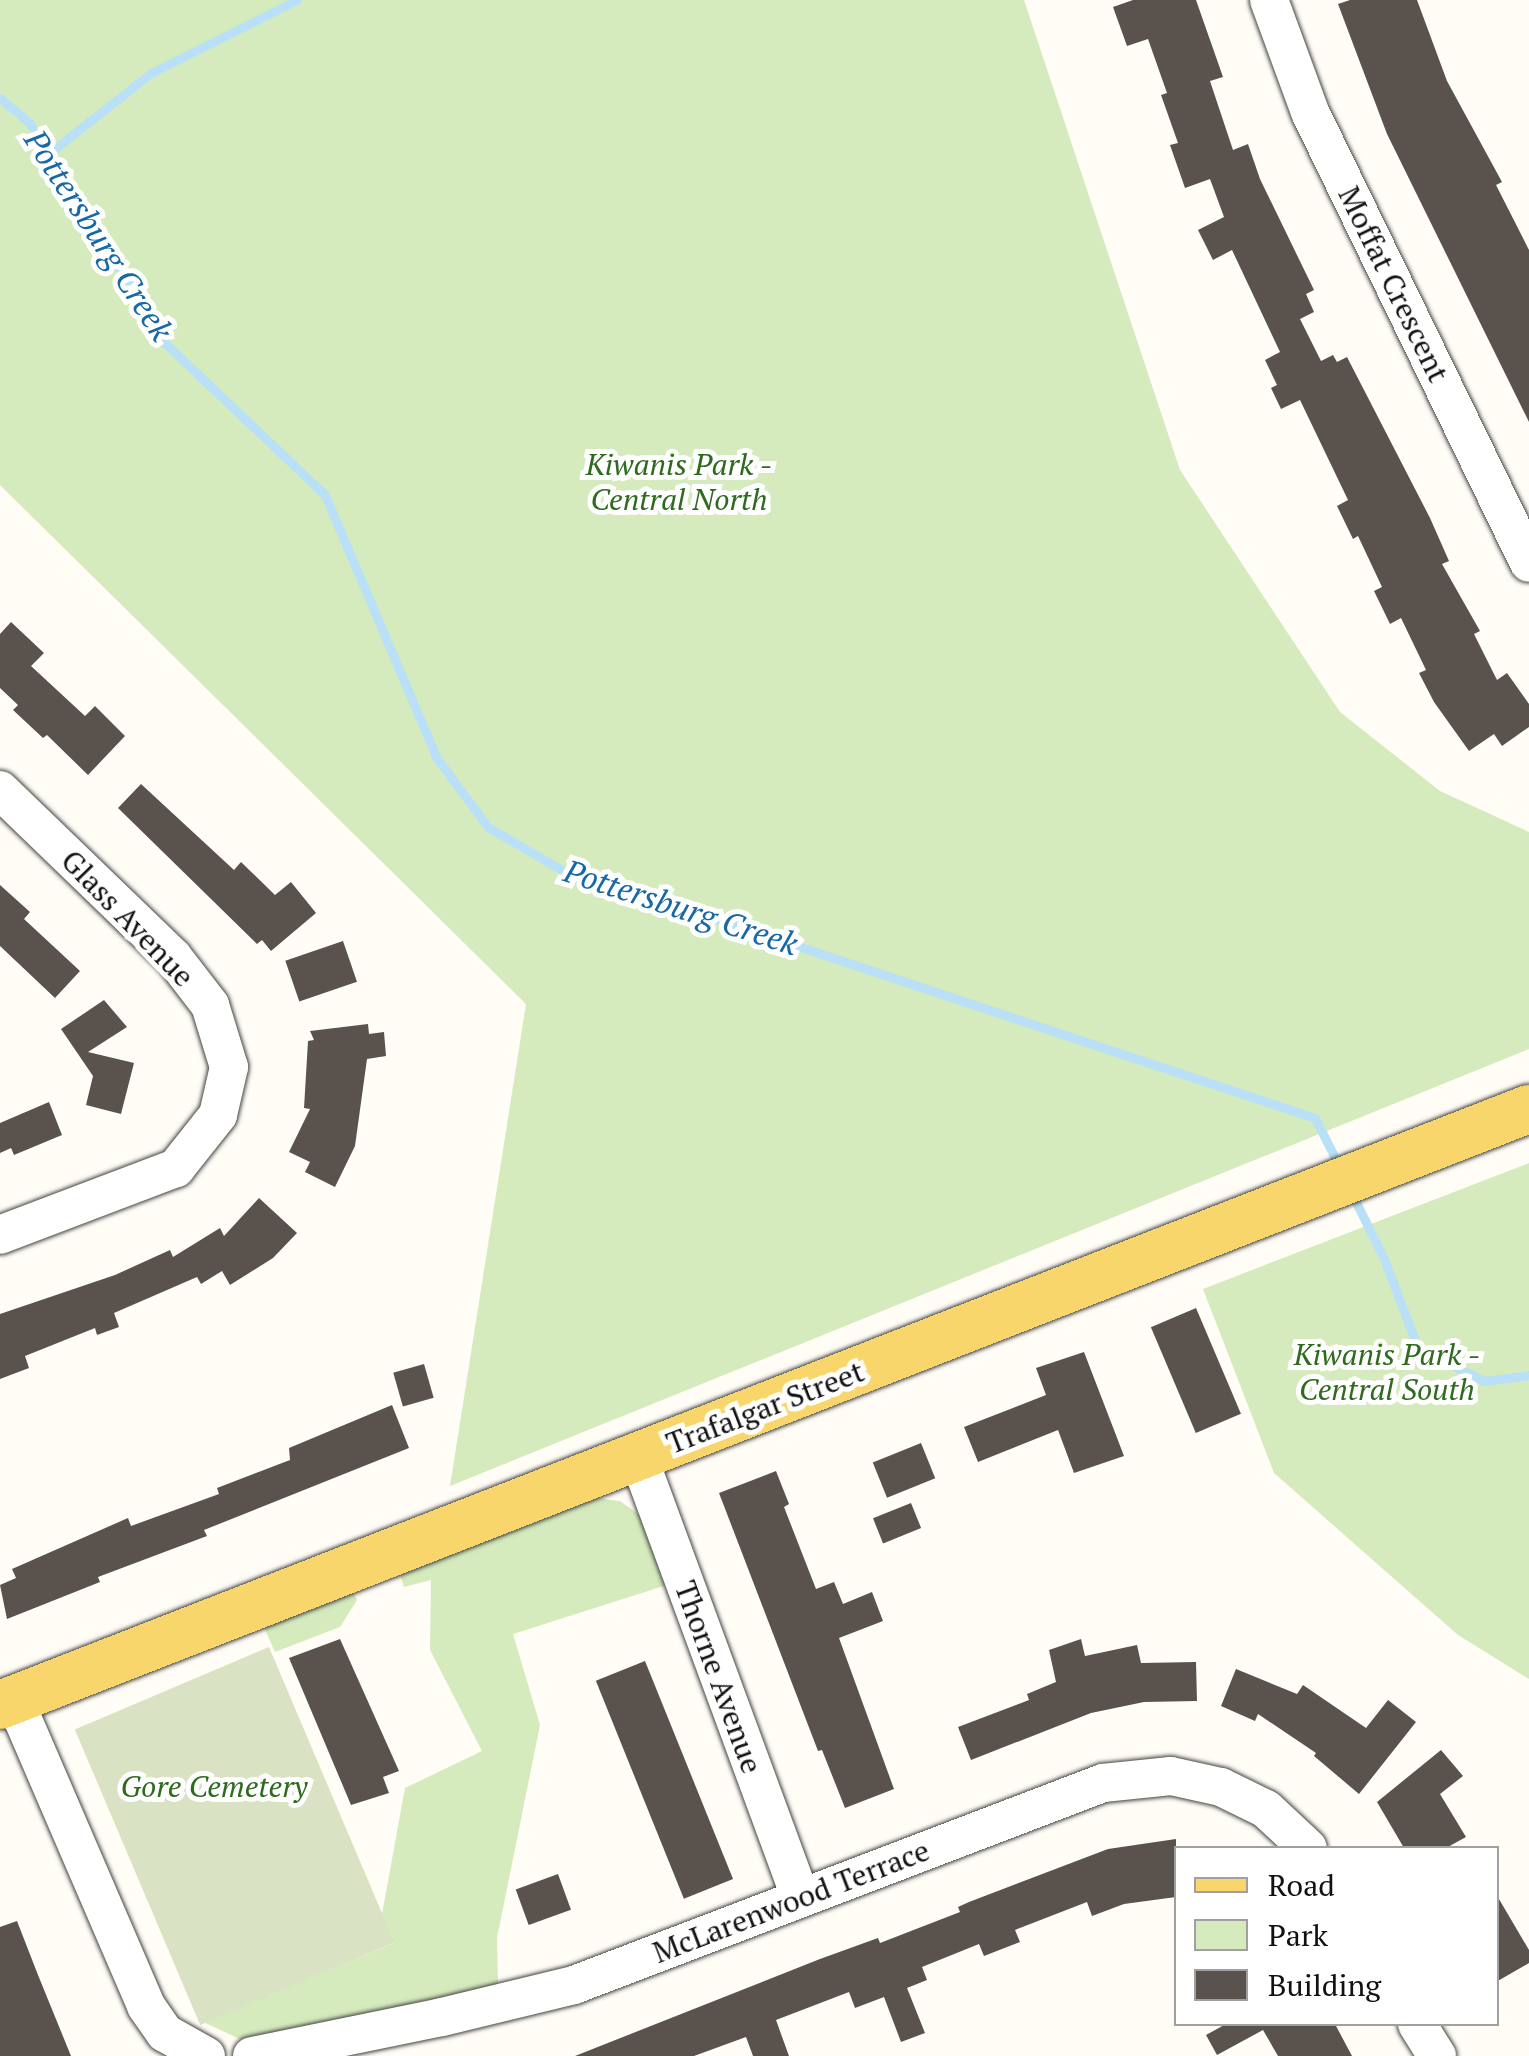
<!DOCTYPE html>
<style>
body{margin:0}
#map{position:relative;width:1529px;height:2056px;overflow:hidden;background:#fffdf5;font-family:"PT Serif",serif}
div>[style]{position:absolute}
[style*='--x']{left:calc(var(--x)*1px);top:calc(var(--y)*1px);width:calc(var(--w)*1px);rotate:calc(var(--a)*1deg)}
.green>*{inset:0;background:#d5ebbd}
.cemetery>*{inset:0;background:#d9e3c4;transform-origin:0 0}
.stream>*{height:9px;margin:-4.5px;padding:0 4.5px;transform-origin:4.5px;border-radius:4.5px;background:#b9e0f7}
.building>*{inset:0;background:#5a524d;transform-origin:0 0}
.roads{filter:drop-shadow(0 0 2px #444) drop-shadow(0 0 2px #444)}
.minor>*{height:38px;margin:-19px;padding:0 19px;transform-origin:19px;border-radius:19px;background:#fff}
.major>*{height:48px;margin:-24px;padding:0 24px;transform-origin:24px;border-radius:24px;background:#f9d66b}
span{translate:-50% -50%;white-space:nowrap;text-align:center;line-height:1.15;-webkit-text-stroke:10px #fff;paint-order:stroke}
.street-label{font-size:30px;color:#111}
.park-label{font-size:30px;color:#2f6b1f;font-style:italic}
.water-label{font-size:32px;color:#1768a6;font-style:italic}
.legend{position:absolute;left:1174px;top:1846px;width:325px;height:180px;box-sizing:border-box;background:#fff;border:2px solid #a0a0a0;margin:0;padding:12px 18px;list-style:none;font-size:30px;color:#111}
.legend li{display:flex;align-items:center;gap:20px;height:50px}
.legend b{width:50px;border:2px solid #a0a0a0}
</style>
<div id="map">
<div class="green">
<div style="clip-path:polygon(0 0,1024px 0,1180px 470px,1340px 712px,1440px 791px,1529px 832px,1529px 1049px,450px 1486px,526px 1004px,0 485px)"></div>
<div style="clip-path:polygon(1529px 1163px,1529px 1679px,1458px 1635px,1274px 1473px,1203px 1289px)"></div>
<div style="clip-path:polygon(596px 1498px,620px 1501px,641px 1516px,667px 1585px,513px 1634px,540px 1725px,497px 1938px,498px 1984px,402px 2008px,242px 2040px,203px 2022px,394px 1943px,382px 1914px,405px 1788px,482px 1751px,430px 1650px,431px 1580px,404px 1587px,400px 1575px)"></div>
<div style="clip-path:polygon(352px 1590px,357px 1600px,340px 1627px,275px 1652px,263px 1625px)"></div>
</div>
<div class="cemetery">
<div style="left:269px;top:1647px;width:321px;height:211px;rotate:67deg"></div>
</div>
<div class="stream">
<div style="--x:0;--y:98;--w:38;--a:40"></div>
<div style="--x:29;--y:122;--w:261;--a:58.3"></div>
<div style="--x:166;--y:344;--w:219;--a:43.5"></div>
<div style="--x:325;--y:495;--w:285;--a:67"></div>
<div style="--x:436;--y:757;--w:87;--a:53.4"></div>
<div style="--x:488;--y:827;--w:103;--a:30.3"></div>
<div style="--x:577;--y:879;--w:88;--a:14.5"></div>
<div style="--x:662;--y:901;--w:688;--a:18.38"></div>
<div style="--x:1315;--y:1118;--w:54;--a:63.4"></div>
<div style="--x:48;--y:154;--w:131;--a:-38.2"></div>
<div style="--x:151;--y:73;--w:163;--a:-26.6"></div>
<div style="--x:1352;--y:1194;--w:72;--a:63.8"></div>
<div style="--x:1384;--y:1259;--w:95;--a:69.1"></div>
<div style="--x:1418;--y:1348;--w:74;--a:26.6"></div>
<div style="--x:1484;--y:1381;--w:45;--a:-7.6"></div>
</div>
<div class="building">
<div style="clip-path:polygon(1133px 0,1196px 0,1223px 77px,1210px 81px,1233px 150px,1248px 144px,1260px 179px,1314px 290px,1306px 294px,1314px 312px,1300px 319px,1321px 361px,1333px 355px,1337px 362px,1347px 357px,1430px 518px,1449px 561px,1442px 564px,1480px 631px,1474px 634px,1497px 680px,1507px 673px,1529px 704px,1529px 727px,1502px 746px,1494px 734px,1469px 751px,1434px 702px,1419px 673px,1426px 670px,1401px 618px,1390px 624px,1374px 591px,1382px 587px,1358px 536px,1353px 539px,1337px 506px,1348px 500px,1300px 400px,1281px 409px,1271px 388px,1277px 385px,1265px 360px,1280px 352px,1232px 250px,1213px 260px,1198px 230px,1224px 217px,1210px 179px,1185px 188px,1170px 145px,1178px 143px,1161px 95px,1167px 93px,1148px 39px,1127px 46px,1113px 7px)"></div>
<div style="clip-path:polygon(1350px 0,1417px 0,1447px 81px,1502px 182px,1496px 185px,1529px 250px,1529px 422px,1387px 134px,1338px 4px)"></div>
<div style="clip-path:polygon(11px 622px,44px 653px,31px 666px,85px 716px,95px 706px,125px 736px,88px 775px,47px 735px,43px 738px,13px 710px,18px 705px,0 688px,0 634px)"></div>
<div style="clip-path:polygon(141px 784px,234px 870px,241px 862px,275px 895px,291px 882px,316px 913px,271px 951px,262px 940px,257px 944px,118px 808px)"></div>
<div style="clip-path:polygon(0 885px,30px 912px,24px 919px,80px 971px,55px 998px,0 946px)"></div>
<div style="left:343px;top:941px;width:43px;height:61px;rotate:71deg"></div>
<div style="clip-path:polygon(104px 1000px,127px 1027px,88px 1052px,134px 1063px,121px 1114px,86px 1105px,93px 1076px,61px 1029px)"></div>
<div style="clip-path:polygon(368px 1024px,369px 1034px,384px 1032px,386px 1056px,367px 1059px,355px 1146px,335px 1187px,305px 1172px,310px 1162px,289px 1152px,310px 1109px,304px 1108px,308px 1041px,314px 1040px,310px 1031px)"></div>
<div style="clip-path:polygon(49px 1102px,62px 1135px,14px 1155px,11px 1148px,0 1153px,0 1123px)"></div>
<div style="clip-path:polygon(259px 1198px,297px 1233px,273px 1258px,230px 1285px,222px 1271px,201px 1284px,197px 1277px,114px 1313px,119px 1327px,97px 1335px,95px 1328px,25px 1356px,29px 1368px,0 1379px,0 1314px,115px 1275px,170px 1250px,173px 1257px,220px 1228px,224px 1236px)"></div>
<div style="left:1196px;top:1308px;width:115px;height:49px;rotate:67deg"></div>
<div style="clip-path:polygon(1084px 1352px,1124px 1456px,1074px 1473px,1058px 1430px,978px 1462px,964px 1427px,1046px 1395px,1036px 1368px)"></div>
<div style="left:424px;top:1364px;width:35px;height:32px;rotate:74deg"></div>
<div style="clip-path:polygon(392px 1405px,409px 1448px,204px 1530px,207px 1536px,98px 1577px,100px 1582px,7px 1619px,0 1585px,16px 1578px,12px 1569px,128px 1518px,131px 1526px,219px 1494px,217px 1488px,290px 1460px,289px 1448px)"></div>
<div style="left:921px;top:1443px;width:38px;height:52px;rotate:68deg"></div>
<div style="clip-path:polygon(776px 1471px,789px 1504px,784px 1507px,816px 1589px,834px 1582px,843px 1604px,872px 1592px,883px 1621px,839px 1638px,894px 1789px,845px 1808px,822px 1750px,818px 1751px,719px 1493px)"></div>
<div style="left:911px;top:1503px;width:27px;height:41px;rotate:68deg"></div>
<div style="clip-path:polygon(340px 1639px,399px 1771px,383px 1777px,389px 1793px,351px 1805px,289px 1658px)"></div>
<div style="clip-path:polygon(1081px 1639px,1085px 1656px,1137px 1645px,1141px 1663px,1196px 1662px,1197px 1701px,1144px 1702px,1091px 1713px,971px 1760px,958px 1727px,1029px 1700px,1027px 1694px,1056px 1682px,1049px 1650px)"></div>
<div style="left:645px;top:1661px;width:235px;height:53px;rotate:68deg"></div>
<div style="clip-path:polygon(1236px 1669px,1297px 1694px,1303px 1685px,1366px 1728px,1388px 1700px,1416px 1722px,1359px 1794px,1314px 1756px,1316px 1753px,1258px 1714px,1255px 1721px,1221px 1706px)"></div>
<div style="clip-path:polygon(1441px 1750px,1463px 1776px,1440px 1794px,1466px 1837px,1446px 1848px,1404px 1848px,1377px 1802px)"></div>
<div style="clip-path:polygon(1176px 1839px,1176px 1897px,1124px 1904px,1092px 1916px,1087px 1902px,1015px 1930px,1020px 1942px,984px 1956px,979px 1944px,922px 1967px,927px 1980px,907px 1988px,925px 2033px,901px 2042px,884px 1997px,855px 2008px,849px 1992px,776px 2020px,789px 2056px,753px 2056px,746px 2037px,694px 2056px,575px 2056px,820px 1959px,878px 1938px,880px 1943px,960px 1912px,958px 1907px,969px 1902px,1108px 1849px)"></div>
<div style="left:558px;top:1874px;width:38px;height:45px;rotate:70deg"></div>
<div style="clip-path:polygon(1496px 1894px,1529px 1950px,1529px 1963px,1496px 1982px)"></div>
<div style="clip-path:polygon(17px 1921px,38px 1975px,71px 2056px,0 2056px,0 1927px)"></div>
<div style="clip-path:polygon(1226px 2024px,1335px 2024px,1352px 2056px,1278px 2056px,1263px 2030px,1217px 2055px,1206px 2035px)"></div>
</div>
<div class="roads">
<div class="minor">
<div style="--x:1269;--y:0;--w:119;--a:69.9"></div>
<div style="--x:1310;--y:112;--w:501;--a:64.1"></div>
<div style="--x:0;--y:790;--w:240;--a:44"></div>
<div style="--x:173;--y:957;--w:61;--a:52.4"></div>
<div style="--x:210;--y:1005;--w:65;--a:73"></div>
<div style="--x:229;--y:1067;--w:49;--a:102.9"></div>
<div style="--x:218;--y:1115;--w:68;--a:128.4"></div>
<div style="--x:176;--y:1168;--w:188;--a:159.2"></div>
<div style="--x:638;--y:1456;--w:470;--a:69.8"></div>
<div style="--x:14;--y:1699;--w:334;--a:66.7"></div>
<div style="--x:146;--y:2006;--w:33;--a:55"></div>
<div style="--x:165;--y:2033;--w:47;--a:29.3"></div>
<div style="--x:1417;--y:2024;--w:38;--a:58"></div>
<div style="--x:252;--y:2056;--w:194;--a:-11.6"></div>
<div style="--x:442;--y:2017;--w:136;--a:-13.6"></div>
<div style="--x:574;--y:1985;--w:566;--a:-20.9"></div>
<div style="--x:1103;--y:1783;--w:68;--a:-5.9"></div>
<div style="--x:1171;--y:1776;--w:51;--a:12.4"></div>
<div style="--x:1221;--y:1787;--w:50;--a:26.1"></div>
<div style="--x:1266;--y:1809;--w:57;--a:42.9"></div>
</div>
<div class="major">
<div style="--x:0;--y:1705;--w:1641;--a:-21.3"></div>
</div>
</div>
<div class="street-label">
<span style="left:1394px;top:284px;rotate:64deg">Moffat Crescent</span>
<span style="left:128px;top:918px;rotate:46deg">Glass Avenue</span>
<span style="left:765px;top:1407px;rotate:-21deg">Trafalgar Street</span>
<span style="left:719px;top:1677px;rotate:70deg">Thorne Avenue</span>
<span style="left:791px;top:1901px;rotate:-21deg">McLarenwood Terrace</span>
</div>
<div class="park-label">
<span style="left:679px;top:481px">Kiwanis Park -<br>Central North</span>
<span style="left:1387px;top:1371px">Kiwanis Park -<br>Central South</span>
<span style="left:214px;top:1786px">Gore Cemetery</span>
</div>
<div class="water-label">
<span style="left:99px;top:235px;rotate:57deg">Pottersburg Creek</span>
<span style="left:681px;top:907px;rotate:18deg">Pottersburg Creek</span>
</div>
<ul class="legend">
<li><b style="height:12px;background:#f9d66b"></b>Road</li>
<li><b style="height:28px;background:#d5ebbd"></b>Park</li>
<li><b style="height:28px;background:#5a524d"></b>Building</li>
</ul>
</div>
